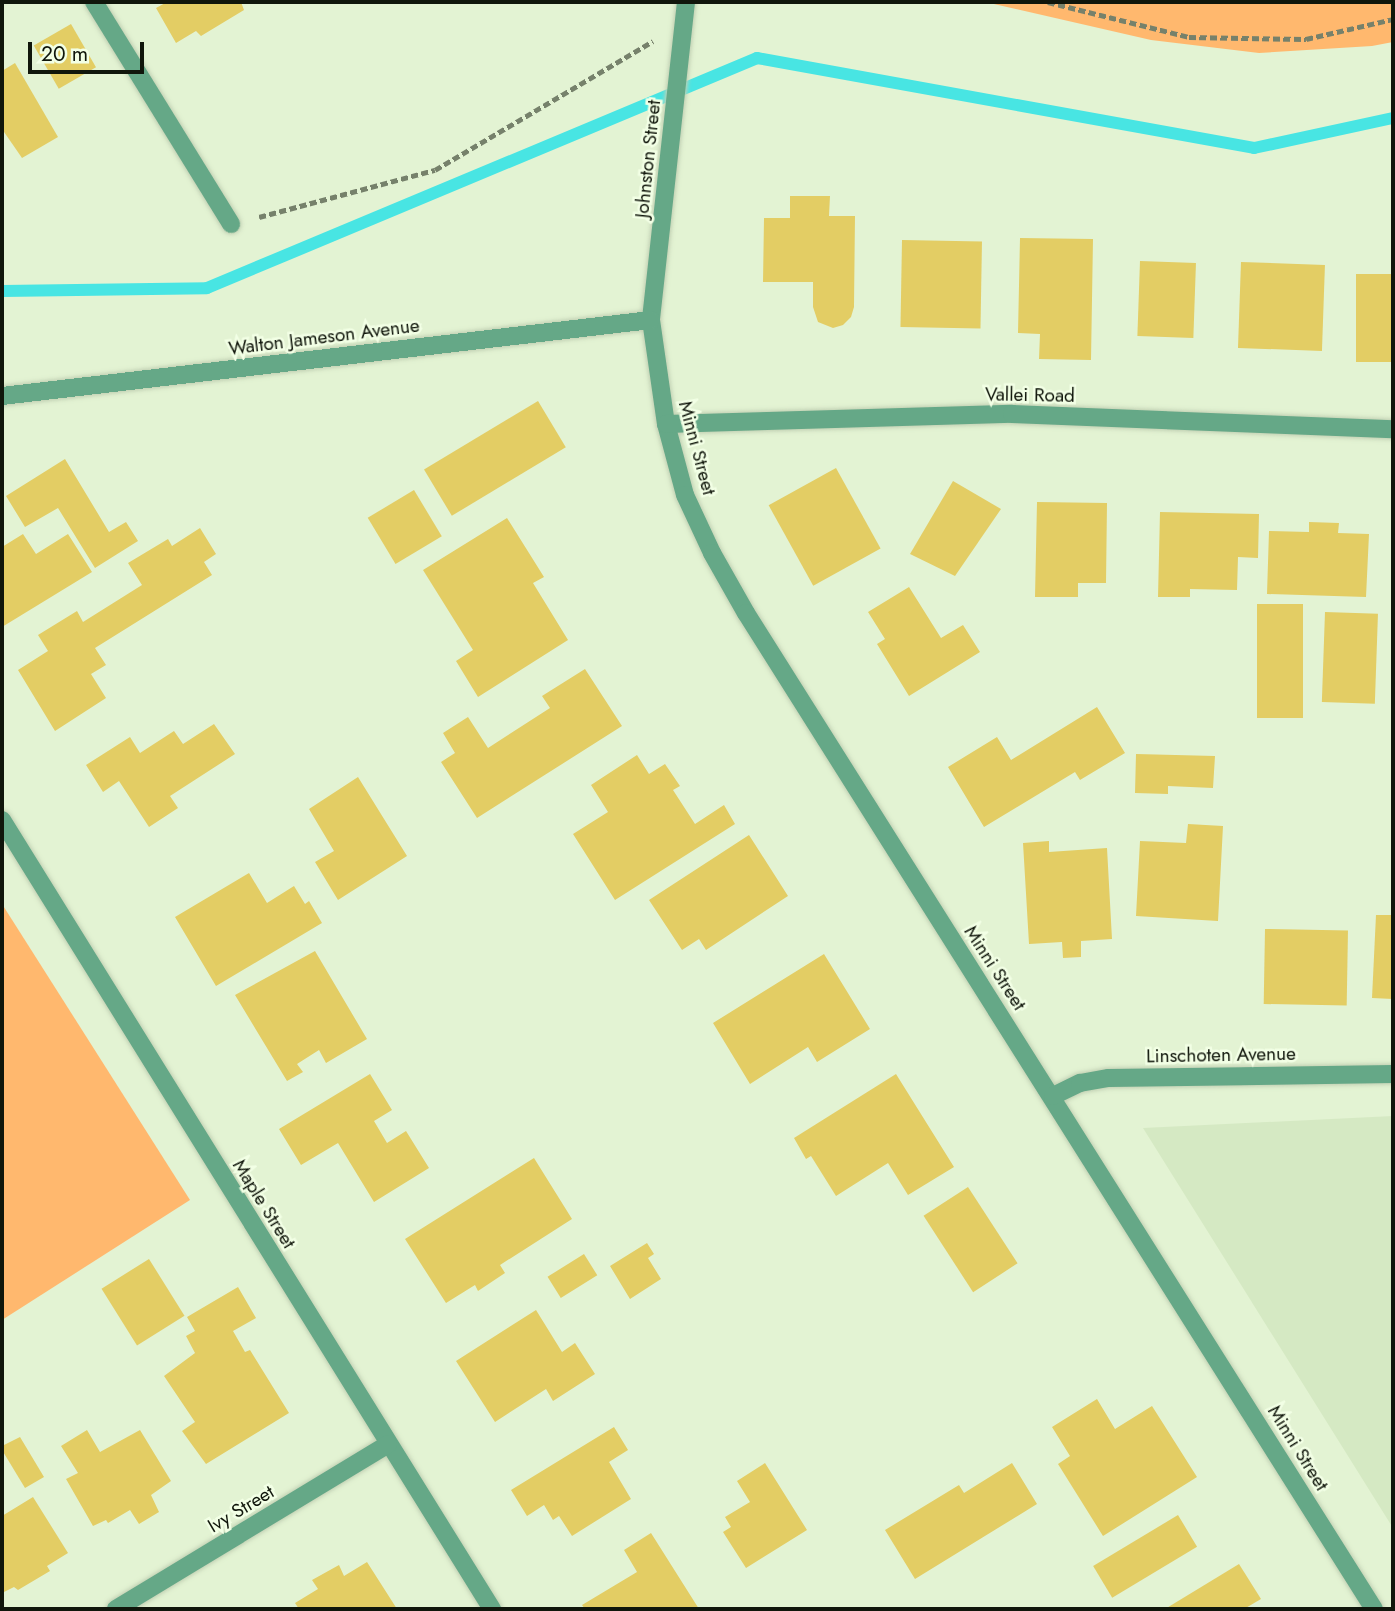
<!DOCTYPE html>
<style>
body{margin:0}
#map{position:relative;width:1395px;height:1611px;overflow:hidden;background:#e3f3d3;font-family:Jost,sans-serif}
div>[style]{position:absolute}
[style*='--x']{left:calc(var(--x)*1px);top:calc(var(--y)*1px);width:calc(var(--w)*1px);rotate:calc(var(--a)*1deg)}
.built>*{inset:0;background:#d5e9c3}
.green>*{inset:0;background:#ffb86e}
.stream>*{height:12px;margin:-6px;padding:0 6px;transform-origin:6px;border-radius:6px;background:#48e5e3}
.building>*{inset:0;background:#e3cd64;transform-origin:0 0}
.path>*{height:4.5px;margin-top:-2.25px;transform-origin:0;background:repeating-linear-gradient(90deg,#76816b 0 7px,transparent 0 10.5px)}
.roads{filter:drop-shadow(0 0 2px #c1d0b3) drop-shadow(0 0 2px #c1d0b3)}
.minor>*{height:18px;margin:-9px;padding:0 9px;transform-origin:9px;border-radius:9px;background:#65a887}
span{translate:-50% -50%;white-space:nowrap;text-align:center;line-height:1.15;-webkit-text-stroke:5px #f2ffe5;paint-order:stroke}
.street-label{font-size:19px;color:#10160b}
.frame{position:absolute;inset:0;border:4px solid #10160b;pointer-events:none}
.scale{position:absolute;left:28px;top:42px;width:116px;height:32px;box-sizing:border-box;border:4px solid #10160b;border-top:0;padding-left:9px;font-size:21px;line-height:24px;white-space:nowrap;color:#10160b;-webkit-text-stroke:5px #f2ffe5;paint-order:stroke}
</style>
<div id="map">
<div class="built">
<div style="clip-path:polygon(1393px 1116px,1393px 1528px,1143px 1128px)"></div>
</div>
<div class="green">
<div style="clip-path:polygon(985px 2px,1393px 2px,1393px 42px,1372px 46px,1259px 53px,1151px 40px)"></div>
<div style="clip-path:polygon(2px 904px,190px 1200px,2px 1320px)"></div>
</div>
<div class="stream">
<div style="--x:2;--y:291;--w:205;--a:-0.8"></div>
<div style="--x:207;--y:288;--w:596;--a:-22.69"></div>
<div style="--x:757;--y:58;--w:505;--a:10.26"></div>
<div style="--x:1254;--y:148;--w:142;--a:-12.2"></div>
</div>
<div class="building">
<div style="clip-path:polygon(167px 2px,241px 2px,244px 10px,201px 36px,196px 31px,176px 43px,156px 8px)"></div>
<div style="left:71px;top:24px;width:50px;height:43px;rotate:60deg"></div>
<div style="clip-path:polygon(15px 63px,58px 137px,22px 158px,2px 129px,2px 71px)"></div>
<div style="clip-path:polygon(790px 196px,830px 196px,829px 216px,855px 216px,854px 307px,851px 317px,843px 325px,833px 328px,818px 322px,813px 307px,813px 282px,763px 282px,764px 218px,790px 218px)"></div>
<div style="clip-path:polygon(1020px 238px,1093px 239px,1091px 360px,1039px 359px,1040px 334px,1018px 333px)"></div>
<div style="left:902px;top:240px;width:80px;height:87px;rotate:1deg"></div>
<div style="left:1140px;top:261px;width:56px;height:75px;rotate:2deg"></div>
<div style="left:1241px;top:262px;width:84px;height:86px;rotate:2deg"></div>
<div style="left:1356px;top:274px;width:37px;height:88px"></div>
<div style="left:538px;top:401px;width:54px;height:133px;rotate:59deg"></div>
<div style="clip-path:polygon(65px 459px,109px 532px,126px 522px,138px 541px,95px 568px,58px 508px,25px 527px,6px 496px)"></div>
<div style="left:836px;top:468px;width:92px;height:77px;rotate:61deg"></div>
<div style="clip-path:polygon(953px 481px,1001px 509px,955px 576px,910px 554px)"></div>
<div style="left:414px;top:490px;width:54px;height:54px;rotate:59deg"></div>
<div style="clip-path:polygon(1037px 502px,1107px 503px,1106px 583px,1078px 583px,1078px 597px,1035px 597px)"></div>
<div style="clip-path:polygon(1160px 512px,1259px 514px,1258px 558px,1238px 557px,1237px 590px,1190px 589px,1190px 597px,1158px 597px)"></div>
<div style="clip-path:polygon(507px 518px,544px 577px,533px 583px,568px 640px,478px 697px,456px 661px,473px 650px,423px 570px)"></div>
<div style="clip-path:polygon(1309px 522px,1339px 523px,1338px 533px,1369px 534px,1366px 597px,1267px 594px,1269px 531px,1309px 532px)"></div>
<div style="clip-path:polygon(200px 528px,216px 554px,204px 562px,212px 575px,95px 648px,106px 665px,91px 674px,106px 698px,55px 731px,18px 670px,48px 651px,38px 635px,77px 611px,83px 622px,142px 585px,128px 563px,168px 539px,172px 546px)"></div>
<div style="clip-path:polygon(23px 534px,36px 554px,68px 534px,92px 572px,2px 627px,2px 547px)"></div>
<div style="clip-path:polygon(909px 587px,941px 638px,963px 625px,980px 652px,909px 696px,877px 644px,885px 639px,868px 612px)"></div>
<div style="left:1257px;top:604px;width:46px;height:114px"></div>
<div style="left:1325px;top:612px;width:53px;height:90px;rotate:2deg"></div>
<div style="clip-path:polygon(585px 669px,622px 726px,477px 818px,441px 762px,455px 753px,443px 733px,468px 717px,488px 748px,550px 708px,542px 696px)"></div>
<div style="clip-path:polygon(1097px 707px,1125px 753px,1080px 780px,1075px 772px,984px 827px,948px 767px,997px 737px,1011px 760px)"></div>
<div style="clip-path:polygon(214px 724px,235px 754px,170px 796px,178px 808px,149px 827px,119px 781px,103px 792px,86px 765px,130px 737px,140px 753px,174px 731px,183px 744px)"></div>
<div style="clip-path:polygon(1136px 754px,1215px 756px,1213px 788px,1168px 786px,1168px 794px,1135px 793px)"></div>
<div style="clip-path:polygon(637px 755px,649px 774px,665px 764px,680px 786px,673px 790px,695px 824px,724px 805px,735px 824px,615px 900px,573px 834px,608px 812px,591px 785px)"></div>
<div style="clip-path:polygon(358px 777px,407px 856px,338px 900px,315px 862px,334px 851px,309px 809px)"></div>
<div style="clip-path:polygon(1188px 824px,1223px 826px,1218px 921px,1136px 916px,1140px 841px,1186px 843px)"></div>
<div style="clip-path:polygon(749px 835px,788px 896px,706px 950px,699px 939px,682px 950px,649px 900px)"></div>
<div style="clip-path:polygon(1049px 841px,1049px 852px,1107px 848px,1112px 939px,1081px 941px,1081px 957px,1063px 958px,1062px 942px,1029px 944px,1023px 843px)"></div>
<div style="clip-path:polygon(249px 873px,267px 903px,294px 886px,305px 904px,309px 901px,322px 923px,216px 986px,175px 917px)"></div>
<div style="clip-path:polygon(1376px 915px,1393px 915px,1393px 999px,1372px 998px)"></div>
<div style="left:1265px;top:929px;width:83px;height:75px;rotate:1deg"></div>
<div style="clip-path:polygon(315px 951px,367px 1039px,326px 1063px,319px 1050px,297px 1064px,303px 1072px,287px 1081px,235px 995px)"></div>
<div style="clip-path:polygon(824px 954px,870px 1029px,817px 1062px,808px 1047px,750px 1084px,713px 1023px)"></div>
<div style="clip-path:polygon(370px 1074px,392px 1110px,374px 1121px,387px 1143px,406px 1131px,429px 1168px,374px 1202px,338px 1143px,301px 1165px,279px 1129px)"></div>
<div style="clip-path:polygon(896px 1074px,954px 1167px,908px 1195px,888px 1163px,836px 1196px,811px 1156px,806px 1159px,794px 1138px)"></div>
<div style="clip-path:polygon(534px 1158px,572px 1219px,500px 1265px,505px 1273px,478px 1291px,475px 1285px,446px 1303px,405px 1239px)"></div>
<div style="left:968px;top:1187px;width:91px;height:53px;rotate:57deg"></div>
<div style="clip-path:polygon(647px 1243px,654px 1254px,648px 1258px,661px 1279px,630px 1299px,610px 1266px)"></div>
<div style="left:584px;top:1254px;width:25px;height:43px;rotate:58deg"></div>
<div style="left:149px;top:1259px;width:67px;height:56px;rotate:58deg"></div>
<div style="clip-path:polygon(238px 1287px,256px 1318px,233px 1331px,245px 1352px,250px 1350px,289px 1413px,206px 1464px,182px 1431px,195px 1422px,164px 1376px,195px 1353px,186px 1336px,195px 1331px,187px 1317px)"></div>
<div style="clip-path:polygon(536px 1310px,562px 1352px,575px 1343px,595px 1374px,553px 1401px,546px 1389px,495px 1422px,456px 1361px)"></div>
<div style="clip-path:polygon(1097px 1399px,1115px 1429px,1152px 1406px,1197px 1477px,1103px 1536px,1058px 1464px,1070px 1456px,1052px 1427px)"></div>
<div style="clip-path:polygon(614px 1427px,628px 1450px,609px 1462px,631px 1499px,572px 1536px,559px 1516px,553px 1520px,544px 1505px,527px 1516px,511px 1490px)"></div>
<div style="clip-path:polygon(87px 1430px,100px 1452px,140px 1430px,171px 1481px,151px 1495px,159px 1512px,139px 1524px,130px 1510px,108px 1523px,106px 1520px,93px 1526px,66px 1479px,78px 1473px,61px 1446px)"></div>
<div style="clip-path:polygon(20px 1437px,44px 1477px,25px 1488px,2px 1450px,2px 1446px)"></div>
<div style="clip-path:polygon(765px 1463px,807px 1530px,746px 1568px,723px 1532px,731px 1527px,725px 1517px,750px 1502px,737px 1481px)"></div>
<div style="clip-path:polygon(1012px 1463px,1037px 1504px,915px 1579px,885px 1530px,959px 1485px,964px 1493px)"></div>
<div style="clip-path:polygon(33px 1497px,68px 1553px,47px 1566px,50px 1571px,18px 1590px,14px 1587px,2px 1593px,2px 1516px)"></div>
<div style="left:1178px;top:1515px;width:37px;height:99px;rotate:59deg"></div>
<div style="clip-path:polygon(651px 1533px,699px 1609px,585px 1609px,582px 1605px,637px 1572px,624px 1550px)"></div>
<div style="clip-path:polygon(367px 1562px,397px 1609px,299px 1609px,295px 1603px,318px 1589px,312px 1580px,339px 1565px,344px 1576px)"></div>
<div style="clip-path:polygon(1239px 1564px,1261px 1599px,1244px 1609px,1165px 1609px)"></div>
</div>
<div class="path">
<div style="--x:1048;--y:2;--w:145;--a:13.9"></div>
<div style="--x:1189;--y:37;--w:117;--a:1"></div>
<div style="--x:1306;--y:39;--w:89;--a:-12.9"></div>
<div style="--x:259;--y:217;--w:182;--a:-15"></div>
<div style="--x:435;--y:170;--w:253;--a:-30.6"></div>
</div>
<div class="roads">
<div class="minor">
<div style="--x:94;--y:2;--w:261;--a:58.3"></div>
<div style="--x:686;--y:2;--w:320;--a:96.3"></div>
<div style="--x:651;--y:320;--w:105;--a:81.8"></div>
<div style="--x:666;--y:424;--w:73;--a:75"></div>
<div style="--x:685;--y:495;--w:64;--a:65"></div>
<div style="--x:712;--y:553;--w:69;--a:60.5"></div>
<div style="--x:746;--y:613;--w:1177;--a:57.77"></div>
<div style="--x:2;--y:396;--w:653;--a:-6.68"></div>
<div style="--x:666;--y:424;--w:346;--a:-1.7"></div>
<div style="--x:1012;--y:414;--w:381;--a:2.3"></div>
<div style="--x:2;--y:820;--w:929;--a:58.16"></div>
<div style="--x:1053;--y:1096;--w:30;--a:-26"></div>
<div style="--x:1080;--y:1083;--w:29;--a:-10"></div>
<div style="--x:1109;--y:1078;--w:284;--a:-0.8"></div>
<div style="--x:116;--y:1609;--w:318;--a:-31.2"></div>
</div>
</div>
<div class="street-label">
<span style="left:648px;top:159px;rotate:-84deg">Johnston Street</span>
<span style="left:324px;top:337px;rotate:-7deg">Walton Jameson Avenue</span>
<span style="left:1030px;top:395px;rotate:1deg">Vallei Road</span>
<span style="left:697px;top:448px;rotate:75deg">Minni Street</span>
<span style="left:995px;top:968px;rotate:57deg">Minni Street</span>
<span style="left:1221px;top:1055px;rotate:-1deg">Linschoten Avenue</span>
<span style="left:264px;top:1204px;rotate:58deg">Maple Street</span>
<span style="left:1298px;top:1448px;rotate:58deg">Minni Street</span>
<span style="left:241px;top:1509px;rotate:-31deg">Ivy Street</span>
</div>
<div class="frame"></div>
<div class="scale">20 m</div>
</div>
